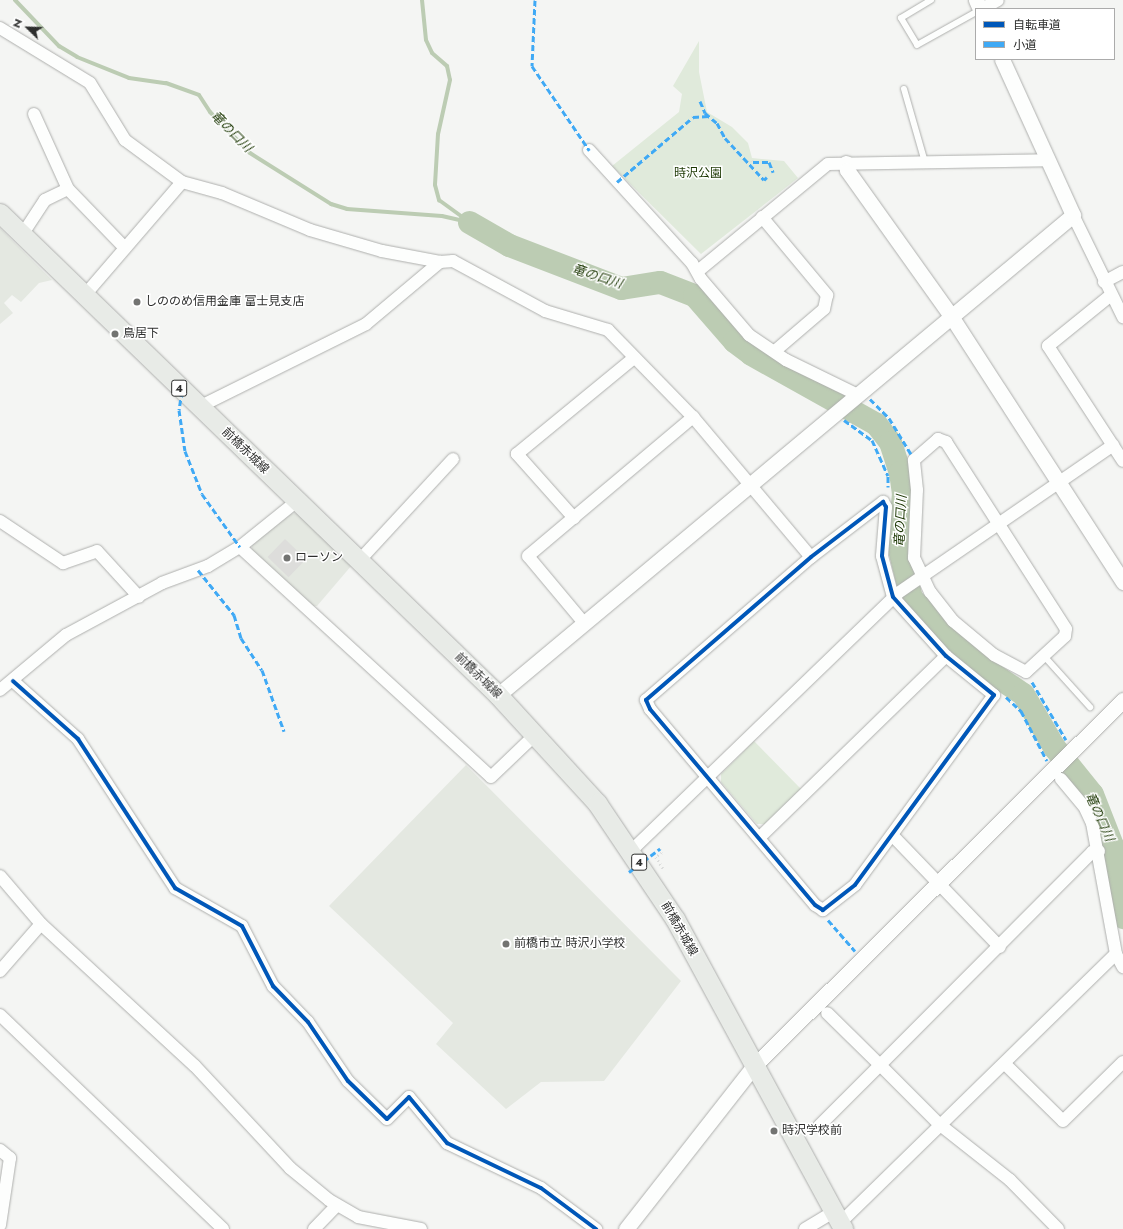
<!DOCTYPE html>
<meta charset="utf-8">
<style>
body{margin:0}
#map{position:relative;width:1123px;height:1229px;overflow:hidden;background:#f4f5f3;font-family:Jost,"Noto Sans JP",sans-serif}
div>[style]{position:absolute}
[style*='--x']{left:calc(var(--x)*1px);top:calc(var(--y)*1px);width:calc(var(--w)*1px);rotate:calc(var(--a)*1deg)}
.built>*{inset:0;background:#e4e8e1}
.green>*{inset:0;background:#e0eadb}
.stream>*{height:4px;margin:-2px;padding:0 2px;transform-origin:2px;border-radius:2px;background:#bcccb3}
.river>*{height:23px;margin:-11.5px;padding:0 11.5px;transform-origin:11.5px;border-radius:11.5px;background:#bcccb3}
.building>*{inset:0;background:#dddddb;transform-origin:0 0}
.path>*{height:2.5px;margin-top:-1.25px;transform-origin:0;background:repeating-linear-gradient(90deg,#dcdddc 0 1px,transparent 0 4px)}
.roads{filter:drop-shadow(0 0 1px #aeafad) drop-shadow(0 0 1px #aeafad)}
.service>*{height:6px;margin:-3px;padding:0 3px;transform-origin:3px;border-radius:3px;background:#fdfefd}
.minor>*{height:12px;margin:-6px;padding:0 6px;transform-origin:6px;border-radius:6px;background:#fdfefd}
.tertiary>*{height:15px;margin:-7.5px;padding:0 7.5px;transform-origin:7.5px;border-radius:7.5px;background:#fdfefd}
.primary>*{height:19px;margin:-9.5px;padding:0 9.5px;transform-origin:9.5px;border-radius:9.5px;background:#e8ebe7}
.quiet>*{height:3px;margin-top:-1.5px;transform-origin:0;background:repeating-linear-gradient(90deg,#3fa9f5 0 6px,transparent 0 9px)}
.cycleway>*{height:4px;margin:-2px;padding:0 2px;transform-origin:2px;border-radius:2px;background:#0057b8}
.dots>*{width:11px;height:11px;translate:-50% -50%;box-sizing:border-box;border:2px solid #fff;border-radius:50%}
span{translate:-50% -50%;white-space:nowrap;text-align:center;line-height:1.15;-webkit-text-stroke:3px #fff;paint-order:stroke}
.shield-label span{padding:1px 3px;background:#fff;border:1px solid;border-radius:3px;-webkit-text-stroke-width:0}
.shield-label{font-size:11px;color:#2d2e2d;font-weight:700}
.park-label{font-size:12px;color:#1a3600}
.poi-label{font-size:12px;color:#2d2e2d}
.left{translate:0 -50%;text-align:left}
.street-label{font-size:12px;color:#2d2e2d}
.water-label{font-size:13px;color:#193500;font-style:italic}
.legend{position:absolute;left:975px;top:8px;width:140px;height:52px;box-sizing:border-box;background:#fff;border:1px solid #ababab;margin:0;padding:5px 7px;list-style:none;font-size:12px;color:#2d2e2d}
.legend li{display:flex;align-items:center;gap:8px;height:20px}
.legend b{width:20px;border:1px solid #ababab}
.north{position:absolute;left:8px;top:8px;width:40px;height:40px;-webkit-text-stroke:3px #fff;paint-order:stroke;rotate:293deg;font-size:11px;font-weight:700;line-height:16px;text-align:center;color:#2d2e2d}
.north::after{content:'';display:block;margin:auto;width:14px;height:18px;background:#2d2e2d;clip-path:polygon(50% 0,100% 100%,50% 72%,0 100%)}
</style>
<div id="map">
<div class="built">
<div style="clip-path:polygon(0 228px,52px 280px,39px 283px,21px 302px,12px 295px,4px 303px,13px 313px,0 324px)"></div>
<div style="clip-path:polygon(298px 513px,352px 565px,317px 606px,310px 606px,252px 551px,252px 545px,288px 514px)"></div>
<div style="clip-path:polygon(466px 765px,681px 981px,604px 1081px,541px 1082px,506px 1109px,436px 1044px,453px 1023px,329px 906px)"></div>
</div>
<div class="green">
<div style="clip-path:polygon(699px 41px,699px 72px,707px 112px,732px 127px,748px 143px,752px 158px,784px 161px,798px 178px,701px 254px,612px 166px,679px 112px,682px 94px,673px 86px)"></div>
<div style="clip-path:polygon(754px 741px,801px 789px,765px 824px,757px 824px,721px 782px,721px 774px)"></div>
</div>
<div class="stream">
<div style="--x:15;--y:0;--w:64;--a:46.3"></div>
<div style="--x:59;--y:46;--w:21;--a:31"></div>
<div style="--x:77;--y:57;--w:56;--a:22"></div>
<div style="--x:129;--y:78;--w:37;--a:8"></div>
<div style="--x:166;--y:83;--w:35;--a:20"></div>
<div style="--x:199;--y:95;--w:20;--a:57"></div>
<div style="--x:210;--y:112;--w:57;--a:45.7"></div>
<div style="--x:250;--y:153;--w:96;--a:32.2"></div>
<div style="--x:331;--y:204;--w:17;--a:17"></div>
<div style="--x:347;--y:209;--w:95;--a:4.2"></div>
<div style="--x:442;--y:216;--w:28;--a:13"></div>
<div style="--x:422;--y:0;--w:40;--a:84.3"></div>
<div style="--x:426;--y:40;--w:14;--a:65"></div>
<div style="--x:432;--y:53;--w:20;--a:41"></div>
<div style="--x:447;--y:66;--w:14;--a:78"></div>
<div style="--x:450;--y:80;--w:55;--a:102.5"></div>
<div style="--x:438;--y:134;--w:51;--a:93.4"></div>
<div style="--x:435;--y:185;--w:16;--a:75"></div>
<div style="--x:439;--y:200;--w:37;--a:36"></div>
</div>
<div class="river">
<div style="--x:469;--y:222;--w:46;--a:29.9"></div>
<div style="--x:509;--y:245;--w:120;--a:21"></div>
<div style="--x:621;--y:288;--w:39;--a:-9"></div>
<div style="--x:660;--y:282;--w:36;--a:21"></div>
<div style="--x:694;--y:295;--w:61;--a:49"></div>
<div style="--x:734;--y:341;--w:21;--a:37"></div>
<div style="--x:751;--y:354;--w:143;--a:29.2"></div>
<div style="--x:876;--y:424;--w:23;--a:52"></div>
<div style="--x:890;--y:442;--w:32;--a:72"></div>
<div style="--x:900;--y:472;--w:21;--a:82"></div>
<div style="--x:903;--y:493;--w:52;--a:95.5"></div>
<div style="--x:898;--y:545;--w:55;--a:76.2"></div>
<div style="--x:911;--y:598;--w:93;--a:44.6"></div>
<div style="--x:977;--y:663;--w:55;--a:34"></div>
<div style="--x:1023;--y:694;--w:61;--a:59.7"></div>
<div style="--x:1054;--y:747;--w:60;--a:51"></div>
<div style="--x:1092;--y:794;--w:55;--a:68.6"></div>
<div style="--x:1112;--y:845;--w:73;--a:81.3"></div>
</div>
<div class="building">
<div style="left:285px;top:539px;width:29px;height:25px;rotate:44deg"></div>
</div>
<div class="path">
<div style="--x:752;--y:160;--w:2;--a:63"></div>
<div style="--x:660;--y:849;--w:4;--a:63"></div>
<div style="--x:662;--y:853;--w:7;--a:146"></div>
<div style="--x:656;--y:857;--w:15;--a:58"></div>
</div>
<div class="roads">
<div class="service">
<div style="--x:931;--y:0;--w:35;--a:149"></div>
<div style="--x:901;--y:18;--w:31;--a:59"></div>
<div style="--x:917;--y:45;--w:68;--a:-29.2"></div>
<div style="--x:904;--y:89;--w:76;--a:74"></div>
<div style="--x:1044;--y:656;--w:69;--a:48"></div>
</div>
<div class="minor">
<div style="--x:982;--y:9;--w:18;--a:-29"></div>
<div style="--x:0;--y:28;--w:105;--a:31.4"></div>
<div style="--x:90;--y:83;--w:67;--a:58.4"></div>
<div style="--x:125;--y:140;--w:71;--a:36.4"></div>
<div style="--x:182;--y:182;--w:41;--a:15.4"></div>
<div style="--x:222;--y:193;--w:95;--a:22.8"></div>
<div style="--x:310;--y:230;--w:75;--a:16.3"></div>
<div style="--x:382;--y:251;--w:59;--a:10.7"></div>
<div style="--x:34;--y:114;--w:82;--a:65.6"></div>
<div style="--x:68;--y:189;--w:82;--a:46"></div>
<div style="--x:589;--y:150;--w:153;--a:47.7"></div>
<div style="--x:692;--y:263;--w:18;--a:61"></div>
<div style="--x:701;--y:279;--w:74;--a:49.4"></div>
<div style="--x:749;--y:335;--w:45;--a:34"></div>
<div style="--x:786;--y:360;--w:78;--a:25.9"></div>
<div style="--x:1073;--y:215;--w:114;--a:63.9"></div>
<div style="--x:762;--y:217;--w:102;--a:50.2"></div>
<div style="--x:827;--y:295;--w:14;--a:102"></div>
<div style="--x:824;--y:309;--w:65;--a:139.4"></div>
<div style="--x:22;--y:235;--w:42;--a:-56.7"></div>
<div style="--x:45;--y:200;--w:25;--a:-26"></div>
<div style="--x:698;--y:271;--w:168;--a:-39.5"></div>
<div style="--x:828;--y:164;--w:220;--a:-1"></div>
<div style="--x:1104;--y:282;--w:21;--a:-28"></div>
<div style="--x:1111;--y:295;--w:81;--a:141"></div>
<div style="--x:1048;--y:346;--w:137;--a:56.9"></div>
<div style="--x:84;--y:296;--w:150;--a:-49.3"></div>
<div style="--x:199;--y:407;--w:186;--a:-26.4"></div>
<div style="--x:366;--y:324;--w:97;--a:-40"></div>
<div style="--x:440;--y:262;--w:13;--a:-4"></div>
<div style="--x:453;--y:261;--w:105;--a:28.5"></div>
<div style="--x:545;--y:311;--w:66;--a:16.8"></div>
<div style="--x:608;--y:330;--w:122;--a:45.7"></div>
<div style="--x:693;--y:417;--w:183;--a:49.9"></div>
<div style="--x:938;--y:439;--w:9;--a:21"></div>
<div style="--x:946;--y:442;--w:222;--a:57.3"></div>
<div style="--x:1066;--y:629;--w:7;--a:98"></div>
<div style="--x:1065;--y:636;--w:53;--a:137.3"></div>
<div style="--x:1026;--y:672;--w:36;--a:-152"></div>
<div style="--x:994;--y:655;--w:53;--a:-140.3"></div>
<div style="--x:953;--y:621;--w:37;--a:-128"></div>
<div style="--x:930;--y:592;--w:38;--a:-115"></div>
<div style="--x:914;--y:558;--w:68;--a:-87.5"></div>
<div style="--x:917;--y:490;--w:30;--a:-96"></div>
<div style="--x:914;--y:460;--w:32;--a:-41"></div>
<div style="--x:883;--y:502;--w:6;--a:59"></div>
<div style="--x:886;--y:507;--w:49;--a:94.7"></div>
<div style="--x:882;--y:556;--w:42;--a:75"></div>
<div style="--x:893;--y:597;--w:79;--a:48.1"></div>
<div style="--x:946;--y:656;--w:62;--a:39.1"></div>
<div style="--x:994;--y:695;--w:235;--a:126.2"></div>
<div style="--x:855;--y:885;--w:41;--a:142"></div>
<div style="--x:823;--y:910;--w:9;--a:-148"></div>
<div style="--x:815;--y:905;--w:256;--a:-130.1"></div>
<div style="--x:650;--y:709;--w:10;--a:-114"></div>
<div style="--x:646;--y:700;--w:218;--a:-40.9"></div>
<div style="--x:811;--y:557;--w:91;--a:-37.4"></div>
<div style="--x:574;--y:518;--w:86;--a:-131.7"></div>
<div style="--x:517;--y:454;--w:151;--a:-39.4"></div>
<div style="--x:0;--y:521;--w:76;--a:33.7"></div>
<div style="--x:63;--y:563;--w:36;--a:-19"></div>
<div style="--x:97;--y:551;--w:62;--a:47.6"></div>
<div style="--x:240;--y:547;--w:340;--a:42.5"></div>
<div style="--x:491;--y:777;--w:62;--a:-43.7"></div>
<div style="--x:358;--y:562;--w:140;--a:-47.3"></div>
<div style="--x:584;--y:623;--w:87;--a:-129.9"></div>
<div style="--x:528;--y:556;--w:216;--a:-40.1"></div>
<div style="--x:13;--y:681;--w:87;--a:41.7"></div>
<div style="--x:78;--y:739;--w:178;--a:56.9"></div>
<div style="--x:175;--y:888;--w:77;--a:29.6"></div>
<div style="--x:242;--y:926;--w:68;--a:62.7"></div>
<div style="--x:273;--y:986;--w:50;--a:45.8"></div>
<div style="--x:308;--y:1022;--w:71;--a:55.9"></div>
<div style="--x:348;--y:1081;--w:54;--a:44.3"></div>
<div style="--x:387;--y:1119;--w:31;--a:-45"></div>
<div style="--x:409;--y:1097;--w:60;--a:50.4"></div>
<div style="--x:447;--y:1143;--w:104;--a:25.6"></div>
<div style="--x:541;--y:1188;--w:69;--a:36.7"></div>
<div style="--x:0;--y:690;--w:86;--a:-39.8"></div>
<div style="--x:66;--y:635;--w:109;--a:-28.4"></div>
<div style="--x:162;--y:583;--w:49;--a:-20.3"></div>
<div style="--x:208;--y:566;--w:37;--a:-31"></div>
<div style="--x:240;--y:547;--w:73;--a:-38.9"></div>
<div style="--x:1061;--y:779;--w:35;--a:50"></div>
<div style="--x:1084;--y:806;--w:19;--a:65"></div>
<div style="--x:1092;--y:823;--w:133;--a:79.6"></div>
<div style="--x:1116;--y:954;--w:15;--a:62"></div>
<div style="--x:893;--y:836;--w:154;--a:46.1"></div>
<div style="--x:759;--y:838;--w:261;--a:-44.2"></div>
<div style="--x:632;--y:850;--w:370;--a:-44"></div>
<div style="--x:898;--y:593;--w:261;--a:-34.5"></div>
<div style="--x:0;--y:876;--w:63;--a:49.5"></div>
<div style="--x:41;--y:924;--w:209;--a:42.7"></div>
<div style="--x:195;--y:1066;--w:139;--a:47"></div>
<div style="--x:290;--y:1168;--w:50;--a:39.4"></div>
<div style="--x:329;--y:1200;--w:34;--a:30"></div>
<div style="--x:358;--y:1217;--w:64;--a:10.8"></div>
<div style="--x:0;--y:971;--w:62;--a:-48.9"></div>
<div style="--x:0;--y:1015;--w:309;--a:43.8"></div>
<div style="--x:1005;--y:1064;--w:81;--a:44.5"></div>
<div style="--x:1063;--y:1121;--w:84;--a:-44.5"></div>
<div style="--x:819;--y:1126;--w:86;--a:-45"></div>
<div style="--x:880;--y:1065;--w:74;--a:-135.5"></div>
<div style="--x:0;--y:1150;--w:13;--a:39"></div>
<div style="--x:10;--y:1158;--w:68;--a:98.5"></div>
<div style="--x:840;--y:1223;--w:385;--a:-44.3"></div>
<div style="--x:314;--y:1229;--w:33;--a:-46"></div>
<div style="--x:805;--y:1229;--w:33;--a:-31"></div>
<div style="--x:1058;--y:1229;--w:69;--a:-134.4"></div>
<div style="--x:1010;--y:1180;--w:90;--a:-141.7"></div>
<div style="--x:939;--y:1124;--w:83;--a:-135"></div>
<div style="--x:880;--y:1065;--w:301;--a:-45.1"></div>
<div style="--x:1092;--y:852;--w:7;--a:-8"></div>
</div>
<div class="tertiary">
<div style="--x:976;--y:0;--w:10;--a:66"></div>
<div style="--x:846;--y:163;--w:7;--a:82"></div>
<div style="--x:847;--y:170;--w:179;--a:54.5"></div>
<div style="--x:951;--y:316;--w:317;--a:57.1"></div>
<div style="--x:498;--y:695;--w:749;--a:-39.85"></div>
<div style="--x:1073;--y:215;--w:171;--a:-114.5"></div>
<div style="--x:626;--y:1229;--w:207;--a:-51.9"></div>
<div style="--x:754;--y:1066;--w:520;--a:-44.77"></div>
</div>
<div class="primary">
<div style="--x:0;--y:213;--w:693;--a:44.06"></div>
<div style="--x:498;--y:695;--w:147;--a:47.5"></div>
<div style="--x:597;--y:803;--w:140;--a:56.1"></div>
<div style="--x:675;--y:919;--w:353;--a:61.5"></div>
</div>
</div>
<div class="quiet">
<div style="--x:535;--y:0;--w:66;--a:92.6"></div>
<div style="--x:532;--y:66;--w:102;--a:55.8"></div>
<div style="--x:700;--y:101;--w:13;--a:67"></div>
<div style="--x:705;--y:113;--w:16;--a:40"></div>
<div style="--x:717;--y:123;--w:17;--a:62"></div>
<div style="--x:725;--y:138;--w:57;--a:47.1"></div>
<div style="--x:764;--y:180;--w:4;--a:-45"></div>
<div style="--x:753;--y:162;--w:16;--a:0"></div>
<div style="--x:769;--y:162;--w:11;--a:68"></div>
<div style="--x:617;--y:182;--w:100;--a:-40.5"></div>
<div style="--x:693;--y:117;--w:16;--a:-4"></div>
<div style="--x:182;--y:391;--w:19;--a:99"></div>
<div style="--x:179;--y:410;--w:41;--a:81.7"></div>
<div style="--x:185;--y:451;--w:46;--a:68.4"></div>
<div style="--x:202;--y:494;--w:65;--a:54.4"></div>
<div style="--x:870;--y:399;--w:27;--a:45"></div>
<div style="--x:889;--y:418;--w:42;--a:58.6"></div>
<div style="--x:844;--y:420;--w:34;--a:36"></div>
<div style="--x:872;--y:440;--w:39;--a:66"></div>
<div style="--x:888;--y:476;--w:11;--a:90"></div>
<div style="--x:198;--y:570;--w:58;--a:51.3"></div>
<div style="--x:234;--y:615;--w:24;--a:73"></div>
<div style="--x:241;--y:638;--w:38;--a:57"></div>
<div style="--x:262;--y:670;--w:65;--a:70.2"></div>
<div style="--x:1032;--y:682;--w:67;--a:59.6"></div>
<div style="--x:1006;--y:697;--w:21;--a:43"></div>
<div style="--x:1021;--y:711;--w:56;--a:62.5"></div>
<div style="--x:629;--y:872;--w:39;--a:-37"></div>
<div style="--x:828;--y:920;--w:41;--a:48.9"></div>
</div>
<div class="cycleway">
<div style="--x:883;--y:502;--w:6;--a:59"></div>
<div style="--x:886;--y:507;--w:49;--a:94.7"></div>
<div style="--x:882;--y:556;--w:42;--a:75"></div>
<div style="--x:893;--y:597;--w:79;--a:48.1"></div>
<div style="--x:946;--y:656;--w:62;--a:39.1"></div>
<div style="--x:994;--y:695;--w:235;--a:126.2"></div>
<div style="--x:855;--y:885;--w:41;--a:142"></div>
<div style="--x:823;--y:910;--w:9;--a:-148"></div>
<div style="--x:815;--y:905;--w:256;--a:-130.1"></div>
<div style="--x:650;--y:709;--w:10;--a:-114"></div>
<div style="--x:646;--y:700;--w:218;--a:-40.9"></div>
<div style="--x:811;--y:557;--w:91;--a:-37.4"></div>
<div style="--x:13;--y:681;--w:87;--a:41.7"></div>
<div style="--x:78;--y:739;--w:178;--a:56.9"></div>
<div style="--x:175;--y:888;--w:77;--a:29.6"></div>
<div style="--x:242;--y:926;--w:68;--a:62.7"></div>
<div style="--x:273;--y:986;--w:50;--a:45.8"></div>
<div style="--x:308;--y:1022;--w:71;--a:55.9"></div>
<div style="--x:348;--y:1081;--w:54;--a:44.3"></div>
<div style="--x:387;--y:1119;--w:31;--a:-45"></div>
<div style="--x:409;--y:1097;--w:60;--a:50.4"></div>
<div style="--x:447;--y:1143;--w:104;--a:25.6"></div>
<div style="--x:541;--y:1188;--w:69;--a:36.7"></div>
</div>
<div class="dots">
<div style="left:137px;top:302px;background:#737472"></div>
<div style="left:115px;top:334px;background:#737472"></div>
<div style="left:287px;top:558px;background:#737472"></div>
<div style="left:506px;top:944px;background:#737472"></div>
<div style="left:774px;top:1131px;background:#737472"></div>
</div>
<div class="shield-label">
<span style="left:179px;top:388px">4</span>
<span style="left:639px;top:862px">4</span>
</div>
<div class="park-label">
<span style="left:698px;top:174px">時沢公園</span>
</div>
<div class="poi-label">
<span class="left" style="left:145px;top:302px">しののめ信用金庫 富士見支店</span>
<span class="left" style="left:123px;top:334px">鳥居下</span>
<span class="left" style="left:295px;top:558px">ローソン</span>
<span class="left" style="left:514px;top:944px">前橋市立 時沢小学校</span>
<span class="left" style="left:782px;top:1131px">時沢学校前</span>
</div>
<div class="street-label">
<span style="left:245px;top:451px;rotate:44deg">前橋赤城線</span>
<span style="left:478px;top:676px;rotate:44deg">前橋赤城線</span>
<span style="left:679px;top:929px;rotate:60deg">前橋赤城線</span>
</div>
<div class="water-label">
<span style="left:231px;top:132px;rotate:45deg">竜の口川</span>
<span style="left:597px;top:277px;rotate:18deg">竜の口川</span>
<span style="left:901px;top:521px;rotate:-87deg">竜の口川</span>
<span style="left:1099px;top:817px;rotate:66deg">竜の口川</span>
</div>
<ul class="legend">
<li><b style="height:5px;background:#0057b8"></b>自転車道</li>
<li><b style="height:5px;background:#3fa9f5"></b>小道</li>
</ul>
<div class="north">N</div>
</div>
